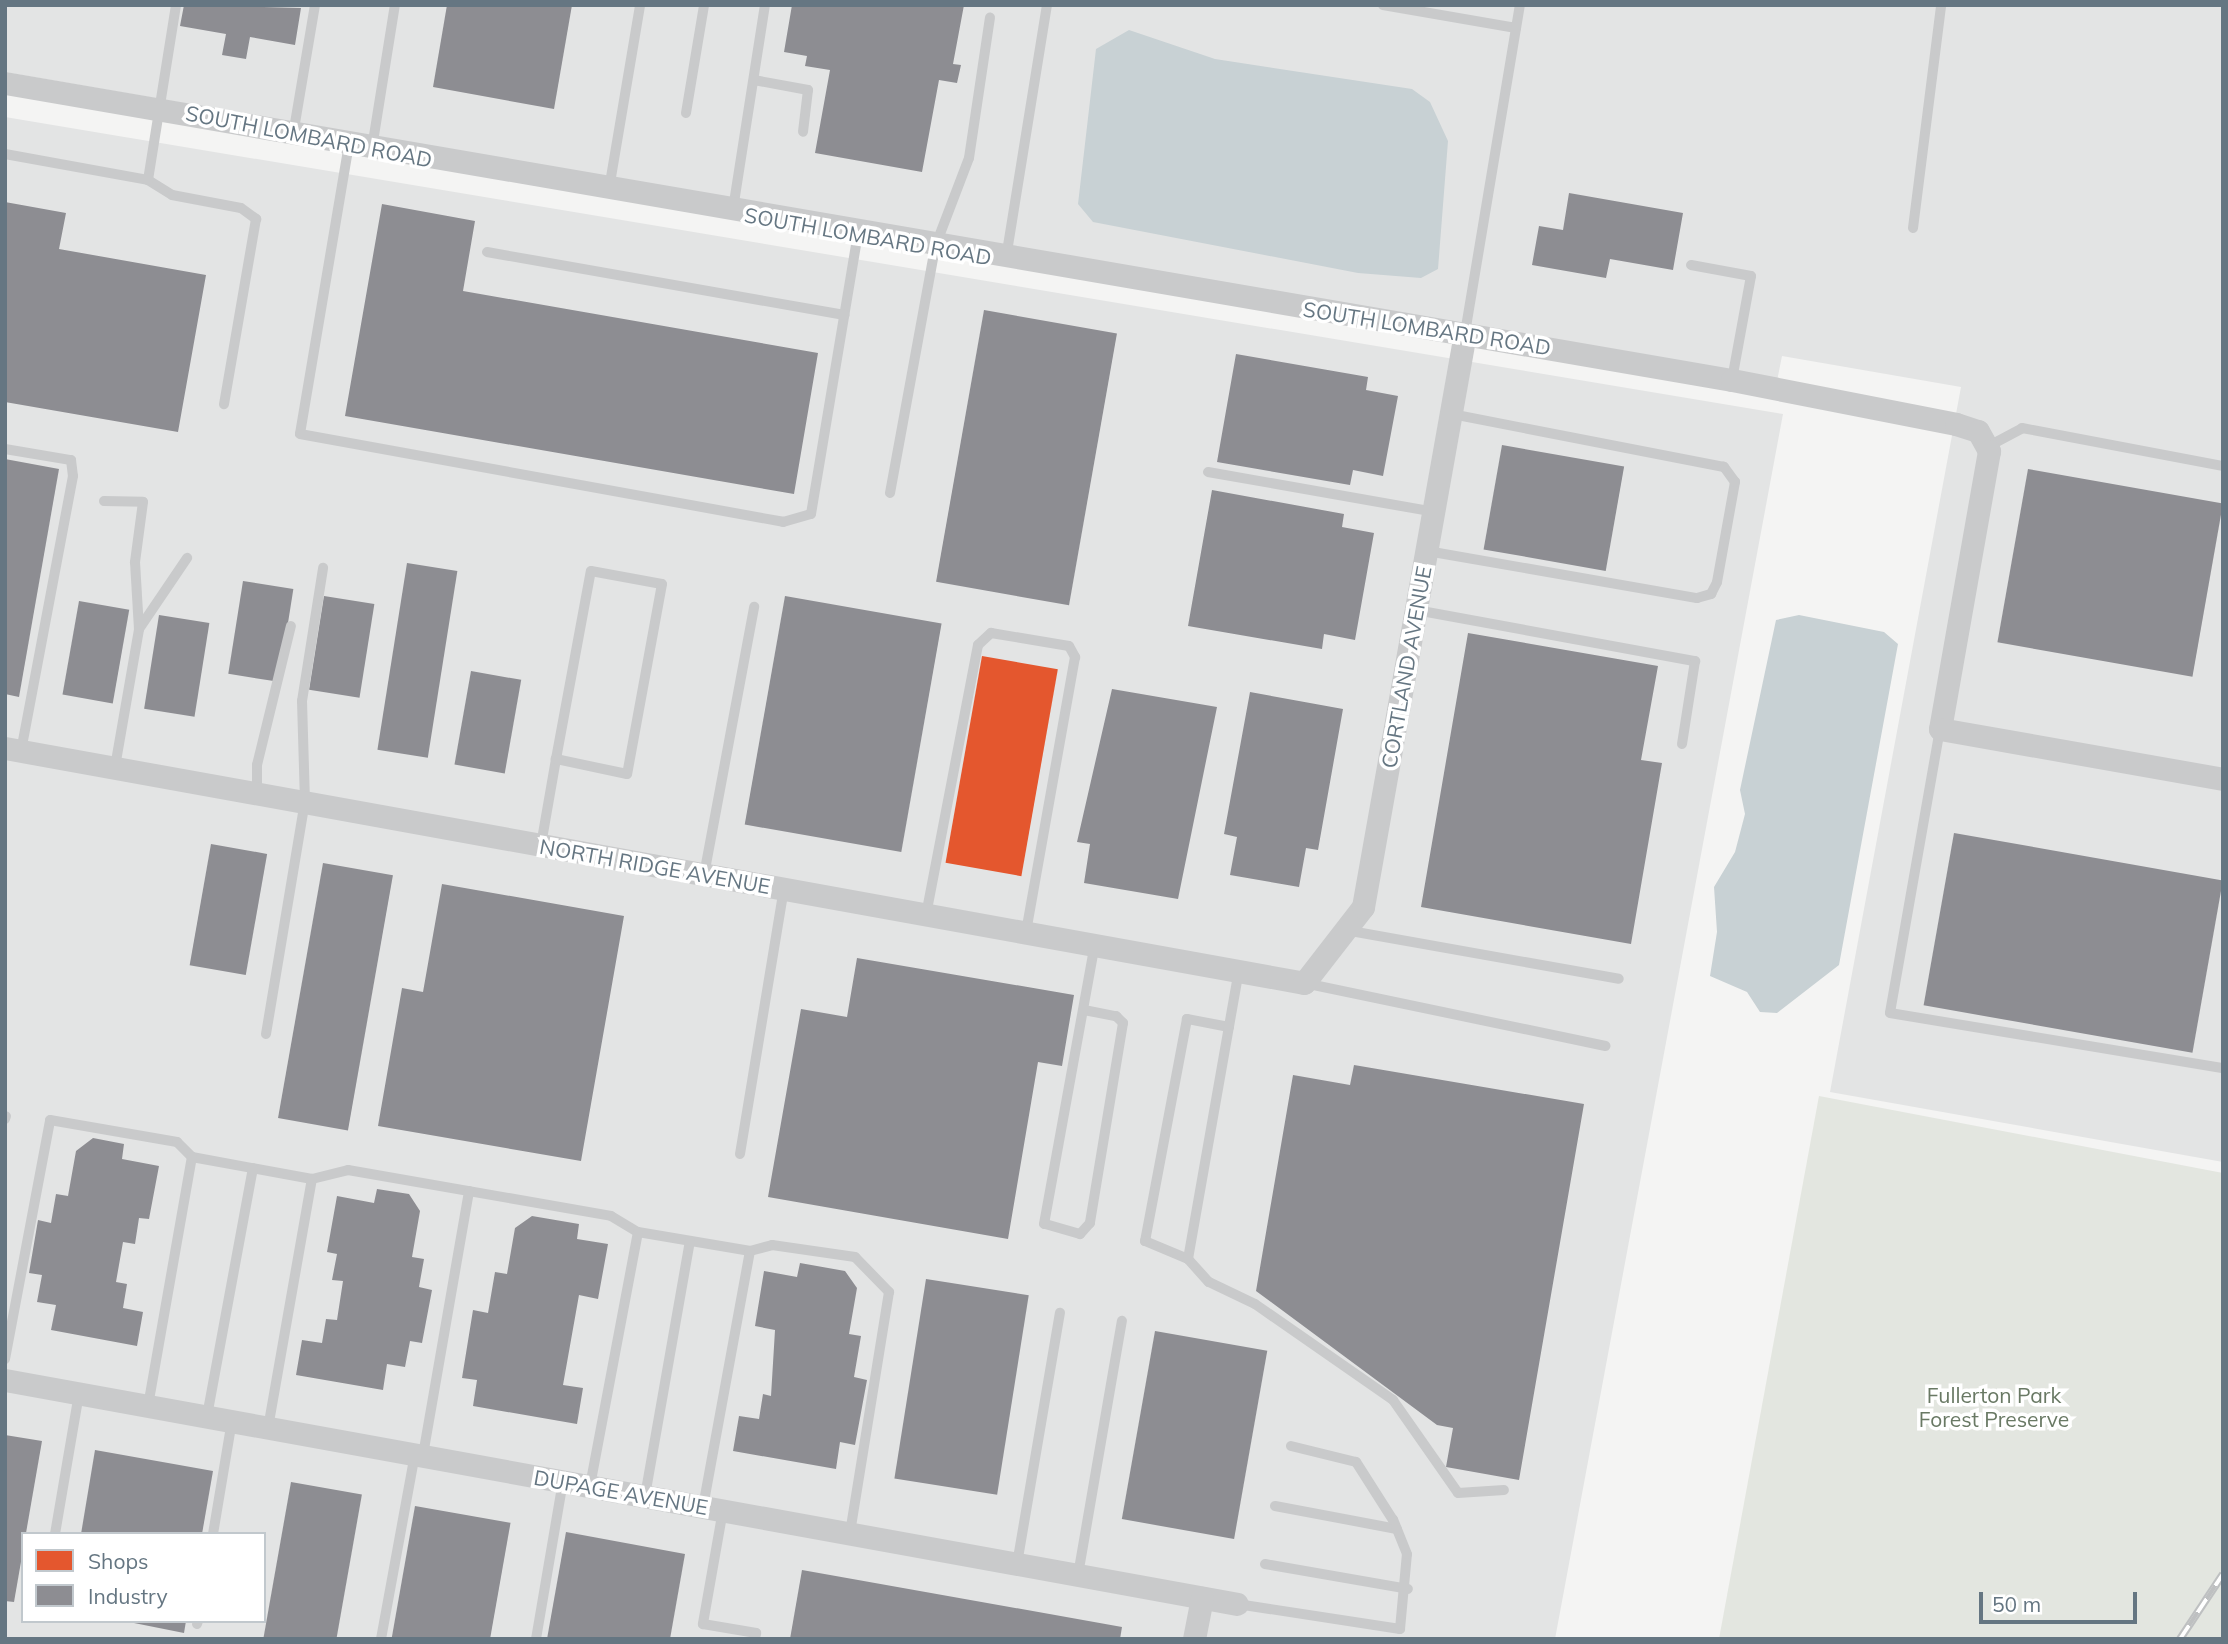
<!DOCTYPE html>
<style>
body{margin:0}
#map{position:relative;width:2228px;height:1644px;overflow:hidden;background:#f4f4f3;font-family:Mulish,sans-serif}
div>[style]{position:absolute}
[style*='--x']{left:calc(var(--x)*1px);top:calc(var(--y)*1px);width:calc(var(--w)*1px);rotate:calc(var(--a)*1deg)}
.built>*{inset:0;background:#e3e4e4}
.green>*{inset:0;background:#e3e6e0}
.water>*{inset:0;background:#c8d1d4}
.shops>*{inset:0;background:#e4572e;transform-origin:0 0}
.industry>*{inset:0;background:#8d8d92;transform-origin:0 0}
.lane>*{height:10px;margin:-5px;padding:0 5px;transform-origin:5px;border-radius:5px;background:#c9cacb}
.street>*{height:23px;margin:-11.5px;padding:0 11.5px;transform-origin:11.5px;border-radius:11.5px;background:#c9cacb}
.rail>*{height:8px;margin-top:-4px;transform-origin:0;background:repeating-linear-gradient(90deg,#fff 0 16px,#bec0c1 0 32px);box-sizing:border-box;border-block:2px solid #bec0c1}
span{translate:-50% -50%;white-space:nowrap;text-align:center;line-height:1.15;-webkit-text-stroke:7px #fff;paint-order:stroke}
.street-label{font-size:21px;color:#657682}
.park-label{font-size:21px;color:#697964}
.frame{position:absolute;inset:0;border:7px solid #657682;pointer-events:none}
.legend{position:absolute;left:21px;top:1532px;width:245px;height:91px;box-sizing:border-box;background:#fff;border:2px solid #c1c8cd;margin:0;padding:9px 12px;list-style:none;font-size:21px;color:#657682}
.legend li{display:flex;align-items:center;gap:14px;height:35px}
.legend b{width:35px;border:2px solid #c1c8cd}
.scale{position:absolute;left:1979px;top:1592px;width:158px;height:32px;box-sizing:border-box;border:4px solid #657682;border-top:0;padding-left:9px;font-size:21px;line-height:24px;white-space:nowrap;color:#657682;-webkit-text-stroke:5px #fff;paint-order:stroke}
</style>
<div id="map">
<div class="built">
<div style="clip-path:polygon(5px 5px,2223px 5px,2223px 1162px,1830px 1092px,1961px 387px,1782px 356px,1777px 381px,5px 72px)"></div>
<div style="clip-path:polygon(evenodd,5px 117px,1783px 414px,1555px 1639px,5px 1639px,5px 117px,23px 1534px,264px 1534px,264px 1621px,23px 1621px,23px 1534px)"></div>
</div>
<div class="green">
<div style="clip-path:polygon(1819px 1096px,2223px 1173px,2223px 1639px,1719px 1639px)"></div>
</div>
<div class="water">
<div style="clip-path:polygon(1129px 30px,1215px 59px,1412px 89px,1430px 102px,1448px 141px,1438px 269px,1421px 278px,1358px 273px,1093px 222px,1078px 204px,1096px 49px)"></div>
<div style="clip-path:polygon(1799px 615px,1884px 632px,1898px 644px,1839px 965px,1777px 1013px,1760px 1012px,1747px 992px,1710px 976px,1717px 932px,1714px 887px,1735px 852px,1745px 814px,1740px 790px,1776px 620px)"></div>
</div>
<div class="shops">
<div style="left:982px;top:656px;width:77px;height:210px;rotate:10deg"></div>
</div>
<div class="industry">
<div style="clip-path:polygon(184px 5px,301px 8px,295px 45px,250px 37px,246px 59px,222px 55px,226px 34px,180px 26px)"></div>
<div style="clip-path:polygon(447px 5px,572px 5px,554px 109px,433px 87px)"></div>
<div style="clip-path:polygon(792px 5px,964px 5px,953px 64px,961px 65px,957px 83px,939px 80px,922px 172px,815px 153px,830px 70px,805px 66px,807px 56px,784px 52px)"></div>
<div style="clip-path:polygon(1569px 193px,1683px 213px,1673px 270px,1610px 259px,1606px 278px,1532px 265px,1539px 226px,1563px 230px)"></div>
<div style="clip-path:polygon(5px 202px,66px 213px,59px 249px,206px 275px,178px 432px,5px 402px)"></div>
<div style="clip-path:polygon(382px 204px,475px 221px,463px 291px,818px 353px,794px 494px,345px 416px)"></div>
<div style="left:984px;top:310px;width:135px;height:276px;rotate:10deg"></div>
<div style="clip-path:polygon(1236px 354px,1368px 377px,1366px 390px,1398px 396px,1383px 476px,1353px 470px,1350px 485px,1217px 462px)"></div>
<div style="left:1502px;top:445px;width:124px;height:106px;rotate:10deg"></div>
<div style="clip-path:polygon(5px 459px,59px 469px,19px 697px,5px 694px)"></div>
<div style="left:2028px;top:469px;width:198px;height:176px;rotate:10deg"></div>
<div style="clip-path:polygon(1212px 490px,1344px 514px,1342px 527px,1374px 533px,1355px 640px,1324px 634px,1322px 649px,1188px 626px)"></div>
<div style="left:407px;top:563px;width:51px;height:189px;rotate:9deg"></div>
<div style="left:243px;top:581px;width:51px;height:94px;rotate:9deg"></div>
<div style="left:324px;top:596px;width:51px;height:95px;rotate:9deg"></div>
<div style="left:785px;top:596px;width:159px;height:232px;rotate:10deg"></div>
<div style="left:79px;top:601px;width:51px;height:95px;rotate:10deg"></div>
<div style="left:159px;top:615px;width:51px;height:95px;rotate:9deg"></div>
<div style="clip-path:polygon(1468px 633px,1658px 666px,1641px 760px,1662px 763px,1631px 944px,1421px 907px)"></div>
<div style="left:471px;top:671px;width:51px;height:95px;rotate:10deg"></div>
<div style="clip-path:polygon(1112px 689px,1217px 707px,1178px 899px,1084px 883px,1090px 844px,1077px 842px)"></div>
<div style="clip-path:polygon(1250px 692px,1343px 709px,1318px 850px,1306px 848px,1299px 887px,1230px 875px,1237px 837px,1224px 834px)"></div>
<div style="left:1954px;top:833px;width:273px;height:175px;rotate:10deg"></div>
<div style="left:211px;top:844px;width:57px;height:123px;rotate:10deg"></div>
<div style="left:323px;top:863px;width:71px;height:259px;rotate:10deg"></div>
<div style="clip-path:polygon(442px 884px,624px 916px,581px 1161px,378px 1126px,402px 988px,423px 992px)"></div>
<div style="clip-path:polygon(857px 958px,1074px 995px,1062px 1066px,1038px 1062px,1008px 1239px,768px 1197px,801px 1009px,847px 1017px)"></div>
<div style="clip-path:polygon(1354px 1065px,1584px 1104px,1519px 1480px,1446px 1467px,1453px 1428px,1437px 1425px,1256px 1291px,1293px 1075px,1350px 1085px)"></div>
<div style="clip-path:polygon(93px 1138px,124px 1144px,122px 1159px,159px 1166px,149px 1219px,139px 1218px,135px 1244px,123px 1242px,116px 1282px,127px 1284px,123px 1308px,143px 1312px,137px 1346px,51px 1330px,56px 1305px,37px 1302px,42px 1275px,29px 1273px,38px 1220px,51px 1223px,56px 1194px,68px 1196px,76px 1151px)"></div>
<div style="clip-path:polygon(377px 1189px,409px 1194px,420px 1211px,412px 1257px,424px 1259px,419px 1287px,432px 1290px,422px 1343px,410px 1341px,405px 1367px,387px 1364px,383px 1390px,296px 1375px,302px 1340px,322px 1343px,326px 1319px,337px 1320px,343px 1281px,332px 1280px,337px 1254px,327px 1252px,337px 1196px,374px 1203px)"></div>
<div style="clip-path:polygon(532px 1216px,579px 1224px,577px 1239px,608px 1244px,598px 1299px,579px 1295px,563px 1385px,583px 1388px,577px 1424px,473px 1406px,477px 1380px,462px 1378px,473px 1310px,488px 1313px,495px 1272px,507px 1274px,515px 1228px)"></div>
<div style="clip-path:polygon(800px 1263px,845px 1271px,857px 1288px,849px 1334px,861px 1336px,854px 1377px,867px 1380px,855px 1445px,840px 1442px,836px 1469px,733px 1451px,739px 1416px,759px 1419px,763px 1394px,771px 1396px,775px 1330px,755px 1326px,764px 1271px,797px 1277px)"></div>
<div style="left:926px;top:1279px;width:104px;height:202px;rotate:9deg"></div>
<div style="left:1155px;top:1331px;width:114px;height:191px;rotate:10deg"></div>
<div style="clip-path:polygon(5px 1435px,42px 1441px,14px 1602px,5px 1601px)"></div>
<div style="clip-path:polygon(95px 1450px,213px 1471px,202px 1534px,81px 1534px)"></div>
<div style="left:291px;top:1482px;width:72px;height:159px;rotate:10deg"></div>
<div style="left:415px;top:1506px;width:97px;height:135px;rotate:10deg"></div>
<div style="clip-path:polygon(566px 1532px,685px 1554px,670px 1639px,547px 1639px)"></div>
<div style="clip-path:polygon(802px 1570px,1122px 1627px,1120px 1639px,790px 1639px)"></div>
<div style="clip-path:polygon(124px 1621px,186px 1621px,184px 1633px)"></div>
</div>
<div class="lane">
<div style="--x:1383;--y:5;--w:135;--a:9.8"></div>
<div style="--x:754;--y:80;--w:55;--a:10.5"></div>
<div style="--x:808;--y:90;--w:42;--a:96.8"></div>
<div style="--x:686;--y:113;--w:109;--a:-80.5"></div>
<div style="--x:293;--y:135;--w:132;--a:-80.4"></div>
<div style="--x:349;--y:144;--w:294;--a:99.6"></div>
<div style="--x:300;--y:434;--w:491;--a:10.3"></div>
<div style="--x:783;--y:522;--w:29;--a:-16"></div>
<div style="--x:811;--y:514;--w:284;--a:-80.5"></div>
<div style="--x:372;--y:148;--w:145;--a:-80.9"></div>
<div style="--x:5;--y:154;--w:145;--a:10.3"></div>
<div style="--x:148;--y:180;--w:28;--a:32"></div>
<div style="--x:172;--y:195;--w:70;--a:10.7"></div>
<div style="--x:241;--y:208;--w:19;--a:36"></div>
<div style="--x:256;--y:219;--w:188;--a:99.8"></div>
<div style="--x:148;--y:180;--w:177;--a:-80.9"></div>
<div style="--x:609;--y:189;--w:187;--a:-80.4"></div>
<div style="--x:733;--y:209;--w:206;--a:-81.1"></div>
<div style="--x:1913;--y:228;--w:225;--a:-82.8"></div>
<div style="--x:487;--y:252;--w:363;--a:10"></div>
<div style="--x:1006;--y:258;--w:256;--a:-80.8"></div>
<div style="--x:1691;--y:265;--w:61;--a:10.4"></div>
<div style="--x:1751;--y:276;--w:106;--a:100.4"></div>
<div style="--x:1465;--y:333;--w:333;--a:-80.5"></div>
<div style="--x:1987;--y:447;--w:40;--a:-28"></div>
<div style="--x:2022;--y:428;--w:205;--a:10.7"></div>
<div style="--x:5;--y:449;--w:67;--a:9.5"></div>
<div style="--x:71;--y:460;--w:16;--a:83"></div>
<div style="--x:73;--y:476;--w:280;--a:100.7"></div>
<div style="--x:1208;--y:472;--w:230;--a:10"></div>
<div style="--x:890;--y:493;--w:250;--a:-79.6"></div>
<div style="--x:935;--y:247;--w:95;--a:-69.1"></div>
<div style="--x:969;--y:158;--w:142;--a:-81.5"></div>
<div style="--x:104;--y:501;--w:39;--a:1"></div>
<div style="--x:143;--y:502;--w:61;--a:97.6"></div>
<div style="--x:135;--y:562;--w:67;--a:86.6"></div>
<div style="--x:1427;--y:551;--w:274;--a:9.9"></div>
<div style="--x:1697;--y:598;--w:15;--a:-16"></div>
<div style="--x:1711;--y:594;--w:13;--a:-63"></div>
<div style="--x:1717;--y:582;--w:102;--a:-79.8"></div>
<div style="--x:1735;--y:482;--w:19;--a:-126"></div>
<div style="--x:1724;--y:467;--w:278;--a:-169"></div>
<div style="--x:1416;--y:610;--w:284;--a:10.4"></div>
<div style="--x:1695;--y:661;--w:84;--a:98.9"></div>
<div style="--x:1940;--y:729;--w:288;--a:100"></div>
<div style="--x:1890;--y:1013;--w:338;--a:9.4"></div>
<div style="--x:115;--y:767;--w:140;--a:-80.1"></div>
<div style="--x:139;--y:629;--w:86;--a:-55.9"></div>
<div style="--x:257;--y:794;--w:29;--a:-90"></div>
<div style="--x:257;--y:765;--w:143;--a:-76.3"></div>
<div style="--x:541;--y:845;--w:87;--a:-80.1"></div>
<div style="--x:556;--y:759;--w:191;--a:-79.5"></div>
<div style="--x:591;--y:571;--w:72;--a:10.4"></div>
<div style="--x:662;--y:584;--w:193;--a:100.4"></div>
<div style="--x:627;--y:774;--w:73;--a:-168.1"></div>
<div style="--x:704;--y:875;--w:273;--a:-79.4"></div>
<div style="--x:926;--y:915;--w:275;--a:-79.1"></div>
<div style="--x:978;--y:645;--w:18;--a:-43"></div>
<div style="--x:991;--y:633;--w:79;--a:9.5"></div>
<div style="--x:1069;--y:646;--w:13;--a:61"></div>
<div style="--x:1075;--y:657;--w:280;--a:100.1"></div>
<div style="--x:1345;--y:930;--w:278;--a:10.1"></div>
<div style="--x:1304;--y:983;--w:308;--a:11.8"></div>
<div style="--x:1084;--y:1010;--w:33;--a:11"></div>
<div style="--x:1116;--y:1016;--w:10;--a:45"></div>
<div style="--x:1123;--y:1023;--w:203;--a:99.4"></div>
<div style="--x:1090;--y:1223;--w:15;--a:132"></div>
<div style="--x:1080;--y:1234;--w:37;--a:-164"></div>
<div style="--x:1044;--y:1224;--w:285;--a:-79.7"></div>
<div style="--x:1229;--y:1027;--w:43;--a:-169.2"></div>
<div style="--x:1187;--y:1019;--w:226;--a:100.7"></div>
<div style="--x:1145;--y:1241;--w:47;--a:22.7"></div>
<div style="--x:1188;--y:1259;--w:31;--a:48"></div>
<div style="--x:1209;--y:1282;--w:51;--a:25.6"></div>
<div style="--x:1255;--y:1304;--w:168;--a:34.8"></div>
<div style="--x:1393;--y:1400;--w:113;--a:55"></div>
<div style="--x:1458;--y:1493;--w:46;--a:-3.7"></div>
<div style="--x:266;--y:1034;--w:235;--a:-80.5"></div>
<div style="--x:305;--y:802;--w:101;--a:-91.7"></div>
<div style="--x:302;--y:701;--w:135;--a:-81"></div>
<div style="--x:5;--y:1119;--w:3;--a:-72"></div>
<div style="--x:740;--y:1154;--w:269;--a:-80.6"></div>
<div style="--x:1188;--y:1259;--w:292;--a:-80"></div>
<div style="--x:5;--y:1359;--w:243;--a:-79.3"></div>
<div style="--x:50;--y:1120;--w:129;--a:9.8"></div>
<div style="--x:177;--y:1142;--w:21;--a:45"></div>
<div style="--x:192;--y:1157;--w:122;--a:10.4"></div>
<div style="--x:312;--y:1179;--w:37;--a:-14"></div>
<div style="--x:348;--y:1170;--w:267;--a:9.9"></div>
<div style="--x:611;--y:1216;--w:31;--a:31"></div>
<div style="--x:638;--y:1232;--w:114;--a:9.6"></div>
<div style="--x:750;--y:1251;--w:23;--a:-15"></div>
<div style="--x:772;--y:1245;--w:84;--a:8.2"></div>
<div style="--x:855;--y:1257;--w:49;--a:45.8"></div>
<div style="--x:889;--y:1292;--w:245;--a:99.2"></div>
<div style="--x:148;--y:1406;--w:253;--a:-80"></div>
<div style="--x:207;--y:1416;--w:252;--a:-79.5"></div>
<div style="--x:268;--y:1428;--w:253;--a:-80"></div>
<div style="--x:423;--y:1455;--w:268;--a:-80.1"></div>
<div style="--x:590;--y:1486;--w:258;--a:-79.3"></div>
<div style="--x:645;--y:1496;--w:259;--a:-80"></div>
<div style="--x:1275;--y:1506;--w:124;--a:10.7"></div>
<div style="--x:703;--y:1507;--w:260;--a:-79.6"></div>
<div style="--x:723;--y:1510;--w:116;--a:100"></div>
<div style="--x:703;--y:1624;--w:54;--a:9.6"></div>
<div style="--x:756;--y:1633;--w:6;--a:99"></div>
<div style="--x:55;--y:1534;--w:143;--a:-80.3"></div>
<div style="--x:213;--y:1534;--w:115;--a:-80.5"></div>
<div style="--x:1017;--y:1564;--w:255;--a:-80.3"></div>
<div style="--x:1265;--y:1564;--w:145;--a:9.9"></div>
<div style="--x:1078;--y:1575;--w:258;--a:-80.2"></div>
<div style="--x:1237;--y:1604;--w:165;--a:8.7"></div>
<div style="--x:1400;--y:1629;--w:75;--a:-84.7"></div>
<div style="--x:1407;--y:1554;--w:37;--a:-112"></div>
<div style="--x:1393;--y:1520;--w:69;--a:-122.5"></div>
<div style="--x:1356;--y:1462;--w:67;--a:-166.2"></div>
<div style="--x:197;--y:1624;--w:3;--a:-72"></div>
<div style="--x:381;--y:1639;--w:188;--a:-79.6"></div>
<div style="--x:536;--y:1639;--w:160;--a:-80.3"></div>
</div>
<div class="street">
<div style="--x:5;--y:83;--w:1752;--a:9.76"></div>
<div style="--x:1732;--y:380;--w:228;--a:11.1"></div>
<div style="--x:1956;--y:424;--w:23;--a:18"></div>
<div style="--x:1978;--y:431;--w:23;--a:61"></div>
<div style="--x:1989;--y:451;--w:282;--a:100"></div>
<div style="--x:1940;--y:729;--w:287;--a:10"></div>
<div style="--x:5;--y:748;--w:1320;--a:10.25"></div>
<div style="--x:1304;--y:983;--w:96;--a:-52.2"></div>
<div style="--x:1363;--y:907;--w:583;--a:-79.92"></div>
<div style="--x:5;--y:1380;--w:1252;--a:10.3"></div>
<div style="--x:1194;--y:1639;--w:42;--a:-79"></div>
</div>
<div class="rail">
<div style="--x:2180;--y:1639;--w:78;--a:-56.5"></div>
</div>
<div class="street-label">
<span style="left:309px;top:136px;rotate:11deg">SOUTH LOMBARD ROAD</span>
<span style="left:868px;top:236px;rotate:10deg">SOUTH LOMBARD ROAD</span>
<span style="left:1427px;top:328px;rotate:9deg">SOUTH LOMBARD ROAD</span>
<span style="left:1406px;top:667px;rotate:-80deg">CORTLAND AVENUE</span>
<span style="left:655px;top:866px;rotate:10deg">NORTH RIDGE AVENUE</span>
<span style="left:621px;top:1492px;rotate:10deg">DUPAGE AVENUE</span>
</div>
<div class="park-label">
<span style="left:1994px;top:1407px">Fullerton Park<br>Forest Preserve</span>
</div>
<div class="frame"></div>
<ul class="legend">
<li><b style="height:19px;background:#e4572e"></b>Shops</li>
<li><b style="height:19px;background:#8d8d92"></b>Industry</li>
</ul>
<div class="scale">50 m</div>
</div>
